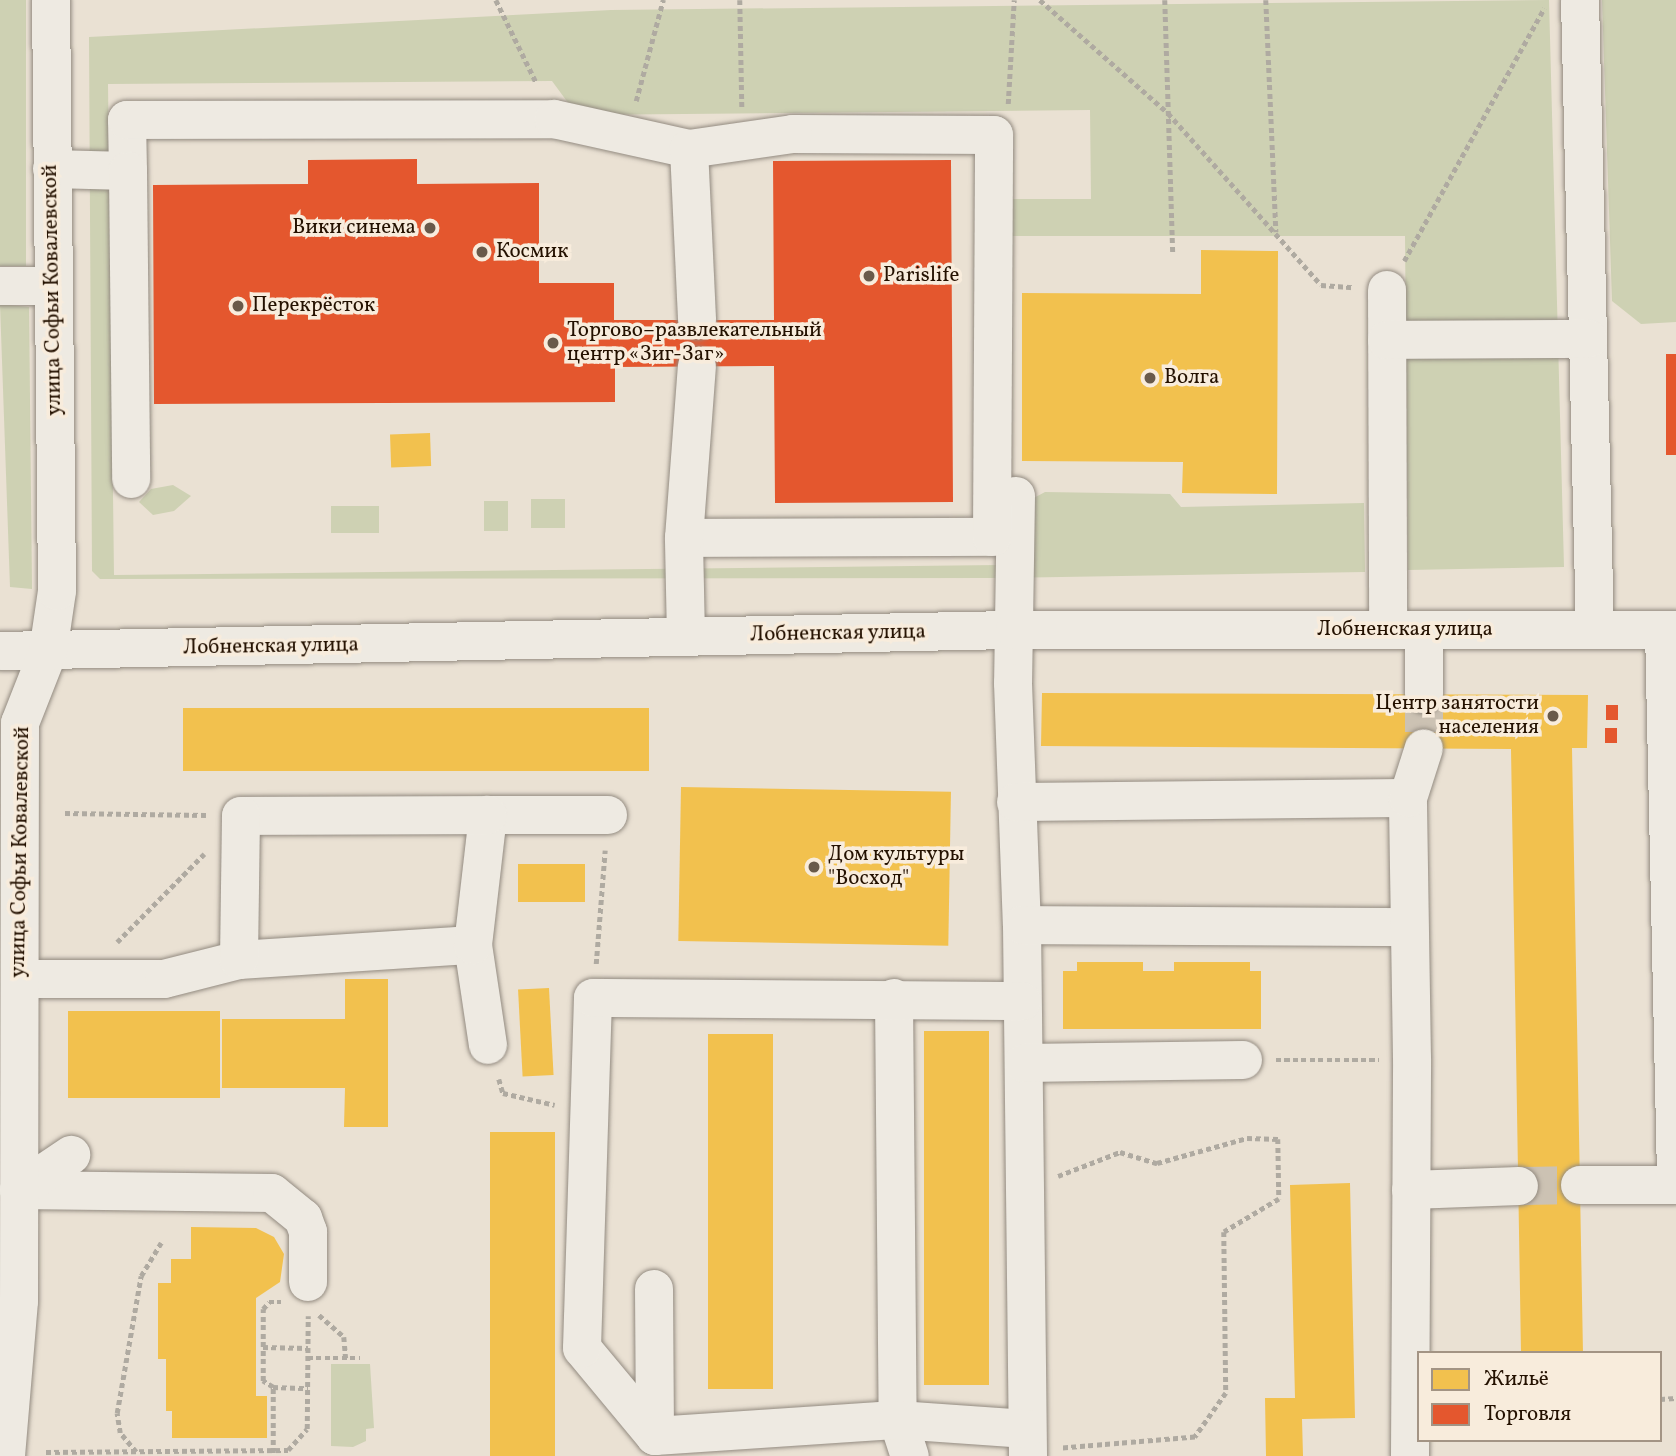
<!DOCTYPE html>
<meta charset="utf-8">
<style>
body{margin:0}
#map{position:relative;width:1676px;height:1456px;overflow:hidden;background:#eae1d3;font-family:Vollkorn,serif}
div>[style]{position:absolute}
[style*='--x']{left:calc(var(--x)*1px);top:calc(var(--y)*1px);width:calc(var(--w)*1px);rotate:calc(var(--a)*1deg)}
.green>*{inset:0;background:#ced1b3;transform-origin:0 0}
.homes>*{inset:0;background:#f2c14e;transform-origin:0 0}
.shops>*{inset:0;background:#e4572e;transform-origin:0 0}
.minor-tunnel>*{height:38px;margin-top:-19px;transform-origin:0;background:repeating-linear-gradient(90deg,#ccc2b3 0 38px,transparent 0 57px)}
.path>*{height:4.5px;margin-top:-2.25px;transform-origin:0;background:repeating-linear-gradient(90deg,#afaaa1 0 5px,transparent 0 8.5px)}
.roads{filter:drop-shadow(0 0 2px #938b81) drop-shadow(0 0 2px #938b81)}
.minor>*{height:38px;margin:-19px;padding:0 19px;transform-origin:19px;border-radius:19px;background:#eeeae2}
.dots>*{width:19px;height:19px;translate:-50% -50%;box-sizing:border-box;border:4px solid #f8ecdc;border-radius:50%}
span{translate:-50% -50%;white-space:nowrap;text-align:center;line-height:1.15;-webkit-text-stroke:7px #f8ecdc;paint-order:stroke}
.poi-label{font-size:21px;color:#241100}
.right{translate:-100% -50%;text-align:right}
.left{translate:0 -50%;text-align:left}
.street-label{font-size:21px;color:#241100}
.legend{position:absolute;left:1417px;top:1351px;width:245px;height:91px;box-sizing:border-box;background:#f8ecdc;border:2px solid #a39484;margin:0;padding:9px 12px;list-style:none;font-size:21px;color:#241100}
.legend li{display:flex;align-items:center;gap:14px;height:35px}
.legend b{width:35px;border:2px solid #a39484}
</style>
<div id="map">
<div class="green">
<div style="left:0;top:0;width:26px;height:266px"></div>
<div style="clip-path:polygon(1549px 0,1564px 567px,1408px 570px,1405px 236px,996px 236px,995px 199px,1091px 199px,1090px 110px,577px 115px,552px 81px,108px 84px,114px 575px,998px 565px,998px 517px,1045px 492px,1170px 494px,1181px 507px,1364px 503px,1365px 572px,994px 578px,100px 579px,92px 571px,89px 37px,611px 10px)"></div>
<div style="clip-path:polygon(1602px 0,1676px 0,1676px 322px,1641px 324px,1612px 301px)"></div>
<div style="clip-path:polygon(0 304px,29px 307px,32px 589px,10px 587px)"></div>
<div style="clip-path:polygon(173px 485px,191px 496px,174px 511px,153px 515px,139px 502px,151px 489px)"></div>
<div style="left:565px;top:499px;width:29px;height:34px;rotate:90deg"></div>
<div style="left:484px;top:501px;width:24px;height:30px"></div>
<div style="left:331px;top:506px;width:48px;height:27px"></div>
<div style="clip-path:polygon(331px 1364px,370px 1364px,374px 1428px,366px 1429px,366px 1441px,353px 1447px,331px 1446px)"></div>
</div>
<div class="homes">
<div style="clip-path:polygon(1201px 250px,1278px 251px,1277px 494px,1182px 493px,1183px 462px,1022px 461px,1022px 293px,1201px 294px)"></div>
<div style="left:430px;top:433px;width:33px;height:40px;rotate:88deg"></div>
<div style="clip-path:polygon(1042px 693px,1588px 695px,1587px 748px,1572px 748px,1583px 1353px,1521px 1353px,1511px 749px,1041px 746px)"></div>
<div style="left:649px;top:708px;width:63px;height:466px;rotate:90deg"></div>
<div style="left:681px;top:787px;width:270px;height:154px;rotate:1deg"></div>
<div style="left:518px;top:864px;width:67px;height:38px"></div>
<div style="clip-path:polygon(1077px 962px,1143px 962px,1143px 971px,1174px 971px,1174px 962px,1250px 962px,1250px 971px,1261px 971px,1261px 1029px,1063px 1029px,1063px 971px,1077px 971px)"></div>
<div style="clip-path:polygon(345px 979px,388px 979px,388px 1127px,344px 1127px,345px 1088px,222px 1088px,222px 1019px,345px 1019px)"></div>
<div style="left:549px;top:988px;width:87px;height:31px;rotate:87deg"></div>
<div style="left:68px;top:1011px;width:152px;height:87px"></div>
<div style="left:989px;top:1031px;width:354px;height:65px;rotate:90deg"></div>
<div style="left:708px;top:1034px;width:65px;height:355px"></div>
<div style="left:490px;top:1132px;width:65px;height:324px"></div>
<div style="clip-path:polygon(1350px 1183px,1355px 1418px,1302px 1419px,1303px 1456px,1266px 1456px,1265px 1398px,1295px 1398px,1290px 1185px)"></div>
<div style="clip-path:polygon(191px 1227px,256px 1228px,274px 1237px,284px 1254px,280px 1282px,256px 1298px,256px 1396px,267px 1396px,267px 1438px,172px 1438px,172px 1411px,166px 1411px,166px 1359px,158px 1359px,158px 1283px,171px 1283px,171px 1259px,191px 1259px)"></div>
</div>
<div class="shops">
<div style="clip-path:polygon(417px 159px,417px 184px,539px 183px,539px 283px,614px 283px,614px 320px,774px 320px,773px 161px,951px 160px,953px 502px,775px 503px,774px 366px,615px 367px,615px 402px,154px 404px,153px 185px,308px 184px,308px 160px)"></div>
<div style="left:1666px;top:354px;width:10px;height:101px"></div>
<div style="left:1606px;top:705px;width:12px;height:15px"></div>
<div style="left:1605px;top:728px;width:12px;height:15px"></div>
</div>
<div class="minor-tunnel">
<div style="--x:1424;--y:694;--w:54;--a:90"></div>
<div style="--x:1519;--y:1186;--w:61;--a:-0.9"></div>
</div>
<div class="path">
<div style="--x:496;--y:0;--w:93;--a:64"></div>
<div style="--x:740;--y:0;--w:108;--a:88.9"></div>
<div style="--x:1040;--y:0;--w:171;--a:41.4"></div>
<div style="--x:1168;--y:113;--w:230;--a:48.3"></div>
<div style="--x:1321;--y:285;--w:32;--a:4"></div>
<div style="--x:1165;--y:0;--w:254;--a:88.2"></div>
<div style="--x:1266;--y:0;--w:232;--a:87.5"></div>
<div style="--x:636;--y:101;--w:105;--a:-75"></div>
<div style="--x:1008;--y:104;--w:104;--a:-86.7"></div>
<div style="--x:1404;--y:261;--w:289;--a:-61"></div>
<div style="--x:65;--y:813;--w:141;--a:0.8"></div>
<div style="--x:117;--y:942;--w:124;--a:-45.3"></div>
<div style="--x:596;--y:964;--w:114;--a:-85.5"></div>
<div style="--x:1276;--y:1060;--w:103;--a:0"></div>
<div style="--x:499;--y:1079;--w:15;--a:74"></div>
<div style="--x:503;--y:1093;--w:53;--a:13"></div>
<div style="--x:1058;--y:1176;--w:66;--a:-21.2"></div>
<div style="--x:1120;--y:1152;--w:39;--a:17"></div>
<div style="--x:1157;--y:1163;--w:93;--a:-15.5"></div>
<div style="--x:1247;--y:1138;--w:31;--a:2"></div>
<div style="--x:1278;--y:1139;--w:60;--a:89"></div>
<div style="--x:1279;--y:1199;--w:64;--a:149"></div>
<div style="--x:1224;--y:1232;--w:161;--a:89.3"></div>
<div style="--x:1226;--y:1393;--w:54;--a:125.2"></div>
<div style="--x:1195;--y:1437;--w:133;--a:175.3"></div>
<div style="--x:319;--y:1315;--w:33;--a:41"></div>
<div style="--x:344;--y:1337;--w:21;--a:85"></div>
<div style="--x:263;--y:1347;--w:45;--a:1.3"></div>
<div style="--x:308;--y:1358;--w:52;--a:0"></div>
<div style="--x:273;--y:1387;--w:35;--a:2"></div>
<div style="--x:1660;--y:1399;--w:16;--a:-4"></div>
<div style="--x:46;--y:1452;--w:242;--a:-0.5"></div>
<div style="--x:288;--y:1450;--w:28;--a:-48"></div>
<div style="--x:307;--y:1429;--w:113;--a:-89.5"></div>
<div style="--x:136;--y:1452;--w:25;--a:-130"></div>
<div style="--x:120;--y:1433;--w:20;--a:-99"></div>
<div style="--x:117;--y:1413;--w:139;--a:-80.1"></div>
<div style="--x:141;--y:1276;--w:39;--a:-59"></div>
<div style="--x:273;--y:1453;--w:66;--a:-90"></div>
<div style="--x:273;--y:1387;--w:12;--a:-149"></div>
<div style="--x:263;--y:1381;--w:72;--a:-90"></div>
<div style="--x:263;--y:1309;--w:9;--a:-49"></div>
<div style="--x:269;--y:1302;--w:12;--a:0"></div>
</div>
<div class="roads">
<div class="minor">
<div style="--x:1580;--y:0;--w:630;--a:88.64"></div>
<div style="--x:52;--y:169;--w:76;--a:1.5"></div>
<div style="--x:128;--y:171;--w:51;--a:-91.1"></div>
<div style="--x:127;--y:120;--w:427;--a:-0.1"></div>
<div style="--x:554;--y:119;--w:138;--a:12.5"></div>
<div style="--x:689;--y:149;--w:171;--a:87.3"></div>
<div style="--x:128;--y:171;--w:308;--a:89.4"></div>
<div style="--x:0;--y:286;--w:53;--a:0"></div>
<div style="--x:1387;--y:290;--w:340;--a:89.8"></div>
<div style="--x:1387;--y:340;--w:201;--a:-0.3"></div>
<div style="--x:1016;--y:496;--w:187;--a:90.9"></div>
<div style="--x:1013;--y:683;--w:242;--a:87.9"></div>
<div style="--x:1022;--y:925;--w:531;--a:89.35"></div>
<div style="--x:684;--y:538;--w:308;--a:-0.2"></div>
<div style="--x:992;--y:537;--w:402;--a:-89.7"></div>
<div style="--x:994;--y:135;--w:201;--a:-179.7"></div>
<div style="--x:793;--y:134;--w:105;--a:171.8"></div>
<div style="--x:1424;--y:630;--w:64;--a:90"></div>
<div style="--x:1664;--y:630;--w:546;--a:88.74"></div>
<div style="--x:686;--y:637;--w:99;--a:-91.2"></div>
<div style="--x:684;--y:538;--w:172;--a:-85.7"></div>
<div style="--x:0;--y:651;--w:1015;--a:-1.19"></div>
<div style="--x:1015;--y:630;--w:661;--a:0"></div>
<div style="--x:1016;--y:802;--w:392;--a:-0.6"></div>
<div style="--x:488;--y:815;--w:120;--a:0"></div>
<div style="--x:1022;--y:925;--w:387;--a:0.3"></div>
<div style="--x:473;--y:945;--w:101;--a:81.5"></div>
<div style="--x:20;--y:979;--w:144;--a:0"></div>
<div style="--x:164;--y:979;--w:77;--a:-14.2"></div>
<div style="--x:239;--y:960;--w:234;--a:-3.7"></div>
<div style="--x:473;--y:945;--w:131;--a:-83.4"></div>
<div style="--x:488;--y:815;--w:247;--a:179.8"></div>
<div style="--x:241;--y:816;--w:144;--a:90.8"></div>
<div style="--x:894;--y:998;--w:422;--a:89.5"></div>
<div style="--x:898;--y:1420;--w:38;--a:72"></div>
<div style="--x:1024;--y:1063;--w:219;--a:-0.8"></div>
<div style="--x:1580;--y:1185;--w:96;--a:0"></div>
<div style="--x:19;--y:1190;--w:253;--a:0.7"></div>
<div style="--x:272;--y:1193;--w:40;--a:39"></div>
<div style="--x:303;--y:1218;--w:15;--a:70"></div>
<div style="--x:308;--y:1232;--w:50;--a:90"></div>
<div style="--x:19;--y:1190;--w:63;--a:-33.9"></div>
<div style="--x:1411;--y:1190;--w:108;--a:-2.1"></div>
<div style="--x:654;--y:1289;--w:147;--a:89.6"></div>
<div style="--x:655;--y:1436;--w:114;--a:-129.7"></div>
<div style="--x:582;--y:1348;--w:350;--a:-88.2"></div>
<div style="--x:593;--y:998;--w:429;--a:0.4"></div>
<div style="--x:655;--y:1436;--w:244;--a:-3.8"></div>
<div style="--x:898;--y:1420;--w:129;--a:4"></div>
<div style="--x:6;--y:1456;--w:156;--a:-85.2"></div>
<div style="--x:19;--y:1301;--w:578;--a:-89.9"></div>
<div style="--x:20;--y:723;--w:76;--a:-68.5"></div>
<div style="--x:48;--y:652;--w:62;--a:-81.6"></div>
<div style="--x:57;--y:591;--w:591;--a:-90.58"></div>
<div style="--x:1410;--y:1456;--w:397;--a:-89.7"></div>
<div style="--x:1412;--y:1059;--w:261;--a:-90.9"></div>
<div style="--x:1408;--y:798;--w:52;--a:-72.3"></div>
</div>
</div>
<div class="dots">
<div style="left:430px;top:228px;background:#695a4a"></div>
<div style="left:482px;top:252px;background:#695a4a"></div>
<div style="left:869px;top:276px;background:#695a4a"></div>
<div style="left:238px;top:306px;background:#695a4a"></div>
<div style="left:553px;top:343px;background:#695a4a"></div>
<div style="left:1150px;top:378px;background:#695a4a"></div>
<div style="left:1553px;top:716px;background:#695a4a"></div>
<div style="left:814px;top:867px;background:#695a4a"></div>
</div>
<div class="poi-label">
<span class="right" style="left:416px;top:228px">Вики синема</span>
<span class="left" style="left:496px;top:252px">Космик</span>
<span class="left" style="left:883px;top:276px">Parislife</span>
<span class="left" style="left:252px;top:306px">Перекрёсток</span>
<span class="left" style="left:567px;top:343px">Торгово–развлекательный<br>центр «Зиг-Заг»</span>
<span class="left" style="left:1164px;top:378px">Волга</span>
<span class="right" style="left:1539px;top:716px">Центр занятости<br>населения</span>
<span class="left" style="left:828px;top:867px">Дом культуры<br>"Восход"</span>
</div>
<div class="street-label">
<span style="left:53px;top:290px;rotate:-91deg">улица Софьи Ковалевской</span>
<span style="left:1405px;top:630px">Лобненская улица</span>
<span style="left:838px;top:634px;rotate:-1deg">Лобненская улица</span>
<span style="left:271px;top:647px;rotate:-1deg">Лобненская улица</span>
<span style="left:21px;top:852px;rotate:-89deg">улица Софьи Ковалевской</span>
</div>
<ul class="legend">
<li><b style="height:19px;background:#f2c14e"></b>Жильё</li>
<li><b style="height:19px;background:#e4572e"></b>Торговля</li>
</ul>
</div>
